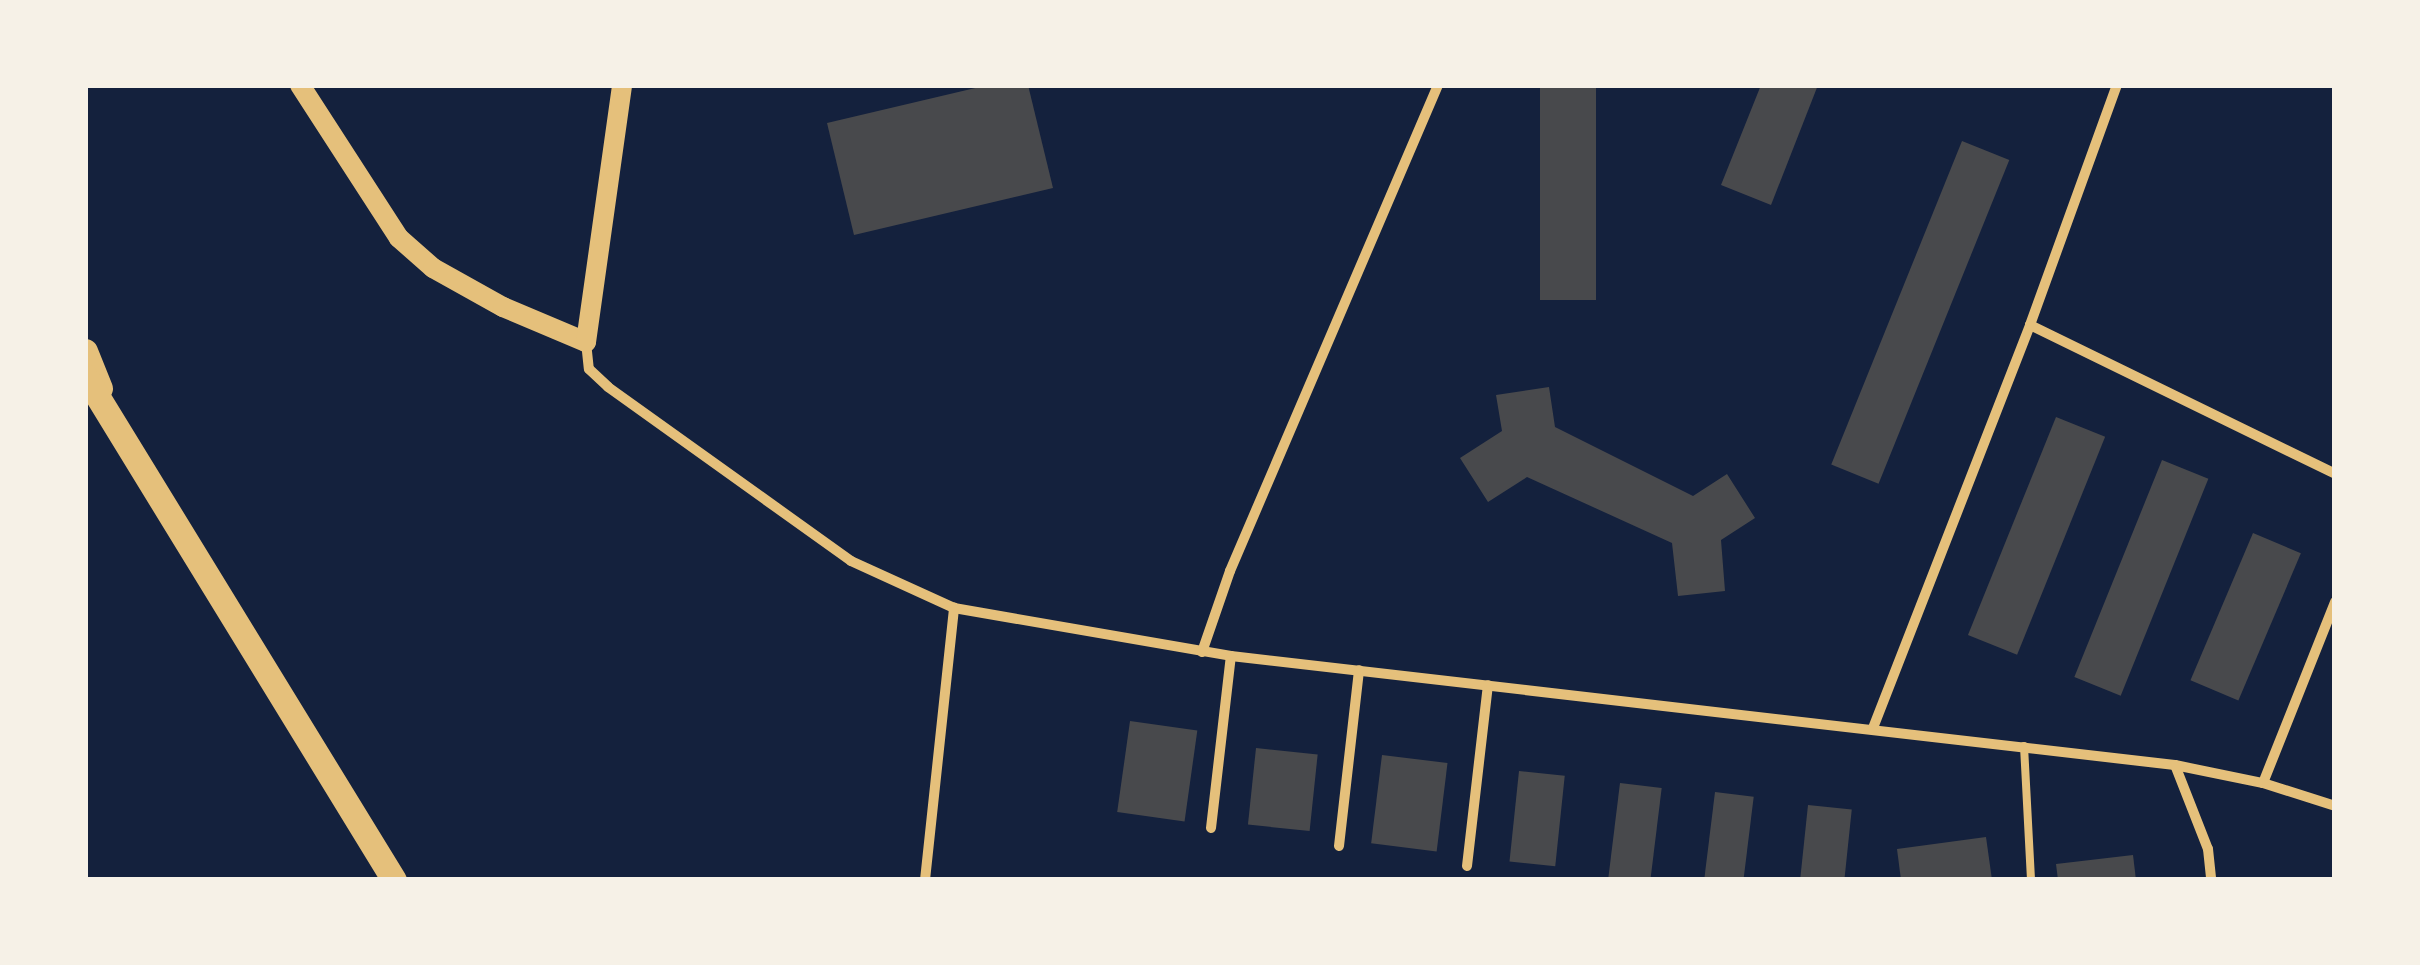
<!DOCTYPE html>
<style>
body{margin:0}
#map{position:relative;width:2420px;height:965px;overflow:hidden;background:#14213d;font-family:Arial,sans-serif}
div>[style]{position:absolute}
[style*='--x']{left:calc(var(--x)*1px);top:calc(var(--y)*1px);width:calc(var(--w)*1px);rotate:calc(var(--a)*1deg)}
.building>*{inset:0;background:#48494c;transform-origin:0 0}
.service>*{height:8px;margin:-4px;padding:0 4px;transform-origin:4px;border-radius:4px;background:#e5c07b}
.minor>*{height:10px;margin:-5px;padding:0 5px;transform-origin:5px;border-radius:5px;background:#e5c07b}
.secondary>*{height:20px;margin:-10px;padding:0 10px;transform-origin:10px;border-radius:10px;background:#e5c07b}
.primary>*{height:25px;margin:-12.5px;padding:0 12.5px;transform-origin:12.5px;border-radius:12.5px;background:#e5c07b}
span{translate:-50% -50%;white-space:nowrap;text-align:center;line-height:1.15;-webkit-text-stroke:8px #f6f1e7;paint-order:stroke}
.frame{position:absolute;inset:0;border:88px solid #f6f1e7;pointer-events:none}
</style>
<div id="map">
<div class="building">
<div style="clip-path:polygon(988px 85px,1028px 85px,1053px 188px,854px 235px,827px 123px)"></div>
<div style="left:1540px;top:85px;width:56px;height:215px"></div>
<div style="clip-path:polygon(1761px 85px,1818px 85px,1771px 205px,1721px 185px)"></div>
<div style="left:1962px;top:141px;width:51px;height:349px;rotate:22deg"></div>
<div style="clip-path:polygon(1549px 387px,1555px 427px,1693px 496px,1727px 474px,1755px 518px,1721px 540px,1725px 591px,1678px 596px,1672px 543px,1527px 477px,1488px 502px,1460px 458px,1502px 431px,1496px 395px)"></div>
<div style="left:2056px;top:417px;width:53px;height:235px;rotate:22deg"></div>
<div style="left:2162px;top:460px;width:50px;height:234px;rotate:22deg"></div>
<div style="left:2253px;top:533px;width:52px;height:160px;rotate:23deg"></div>
<div style="left:1130px;top:721px;width:68px;height:92px;rotate:8deg"></div>
<div style="left:1256px;top:748px;width:62px;height:77px;rotate:6deg"></div>
<div style="left:1382px;top:755px;width:66px;height:89px;rotate:7deg"></div>
<div style="left:1519px;top:771px;width:46px;height:91px;rotate:6deg"></div>
<div style="left:1620px;top:783px;width:42px;height:98px;rotate:7deg"></div>
<div style="left:1715px;top:792px;width:39px;height:89px;rotate:7deg"></div>
<div style="left:1808px;top:805px;width:44px;height:76px;rotate:6deg"></div>
<div style="clip-path:polygon(1986px 837px,1992px 880px,1901px 880px,1897px 849px)"></div>
<div style="clip-path:polygon(2133px 855px,2136px 880px,2058px 880px,2056px 864px)"></div>
</div>
<div class="service">
<div style="--x:2024;--y:746;--w:134;--a:87"></div>
</div>
<div class="minor">
<div style="--x:2030;--y:325;--w:339;--a:26"></div>
<div style="--x:586;--y:342;--w:27;--a:84"></div>
<div style="--x:589;--y:369;--w:26;--a:43"></div>
<div style="--x:608;--y:387;--w:299;--a:35.6"></div>
<div style="--x:851;--y:561;--w:113;--a:24.5"></div>
<div style="--x:954;--y:608;--w:281;--a:9.8"></div>
<div style="--x:1231;--y:656;--w:950;--a:6.59"></div>
<div style="--x:2175;--y:765;--w:90;--a:11.6"></div>
<div style="--x:2263;--y:783;--w:76;--a:17.7"></div>
<div style="--x:1202;--y:652;--w:86;--a:-70.9"></div>
<div style="--x:1230;--y:571;--w:529;--a:-66.83"></div>
<div style="--x:1873;--y:728;--w:433;--a:-68.7"></div>
<div style="--x:2030;--y:325;--w:255;--a:-70.1"></div>
<div style="--x:2175;--y:765;--w:90;--a:68.6"></div>
<div style="--x:2208;--y:849;--w:31;--a:84"></div>
<div style="--x:2263;--y:783;--w:195;--a:-68.3"></div>
<div style="--x:1211;--y:828;--w:173;--a:-83.4"></div>
<div style="--x:1339;--y:846;--w:177;--a:-83.5"></div>
<div style="--x:1467;--y:866;--w:182;--a:-83.4"></div>
<div style="--x:925;--y:880;--w:274;--a:-83.9"></div>
</div>
<div class="secondary">
<div style="--x:300;--y:85;--w:182;--a:57.1"></div>
<div style="--x:399;--y:238;--w:45;--a:41.4"></div>
<div style="--x:433;--y:268;--w:80;--a:29.1"></div>
<div style="--x:503;--y:307;--w:90;--a:22.9"></div>
<div style="--x:586;--y:342;--w:260;--a:-82"></div>
</div>
<div class="primary">
<div style="--x:85;--y:351;--w:40;--a:68"></div>
<div style="--x:85;--y:376;--w:591;--a:58.49"></div>
</div>
<div class="frame"></div>
</div>
